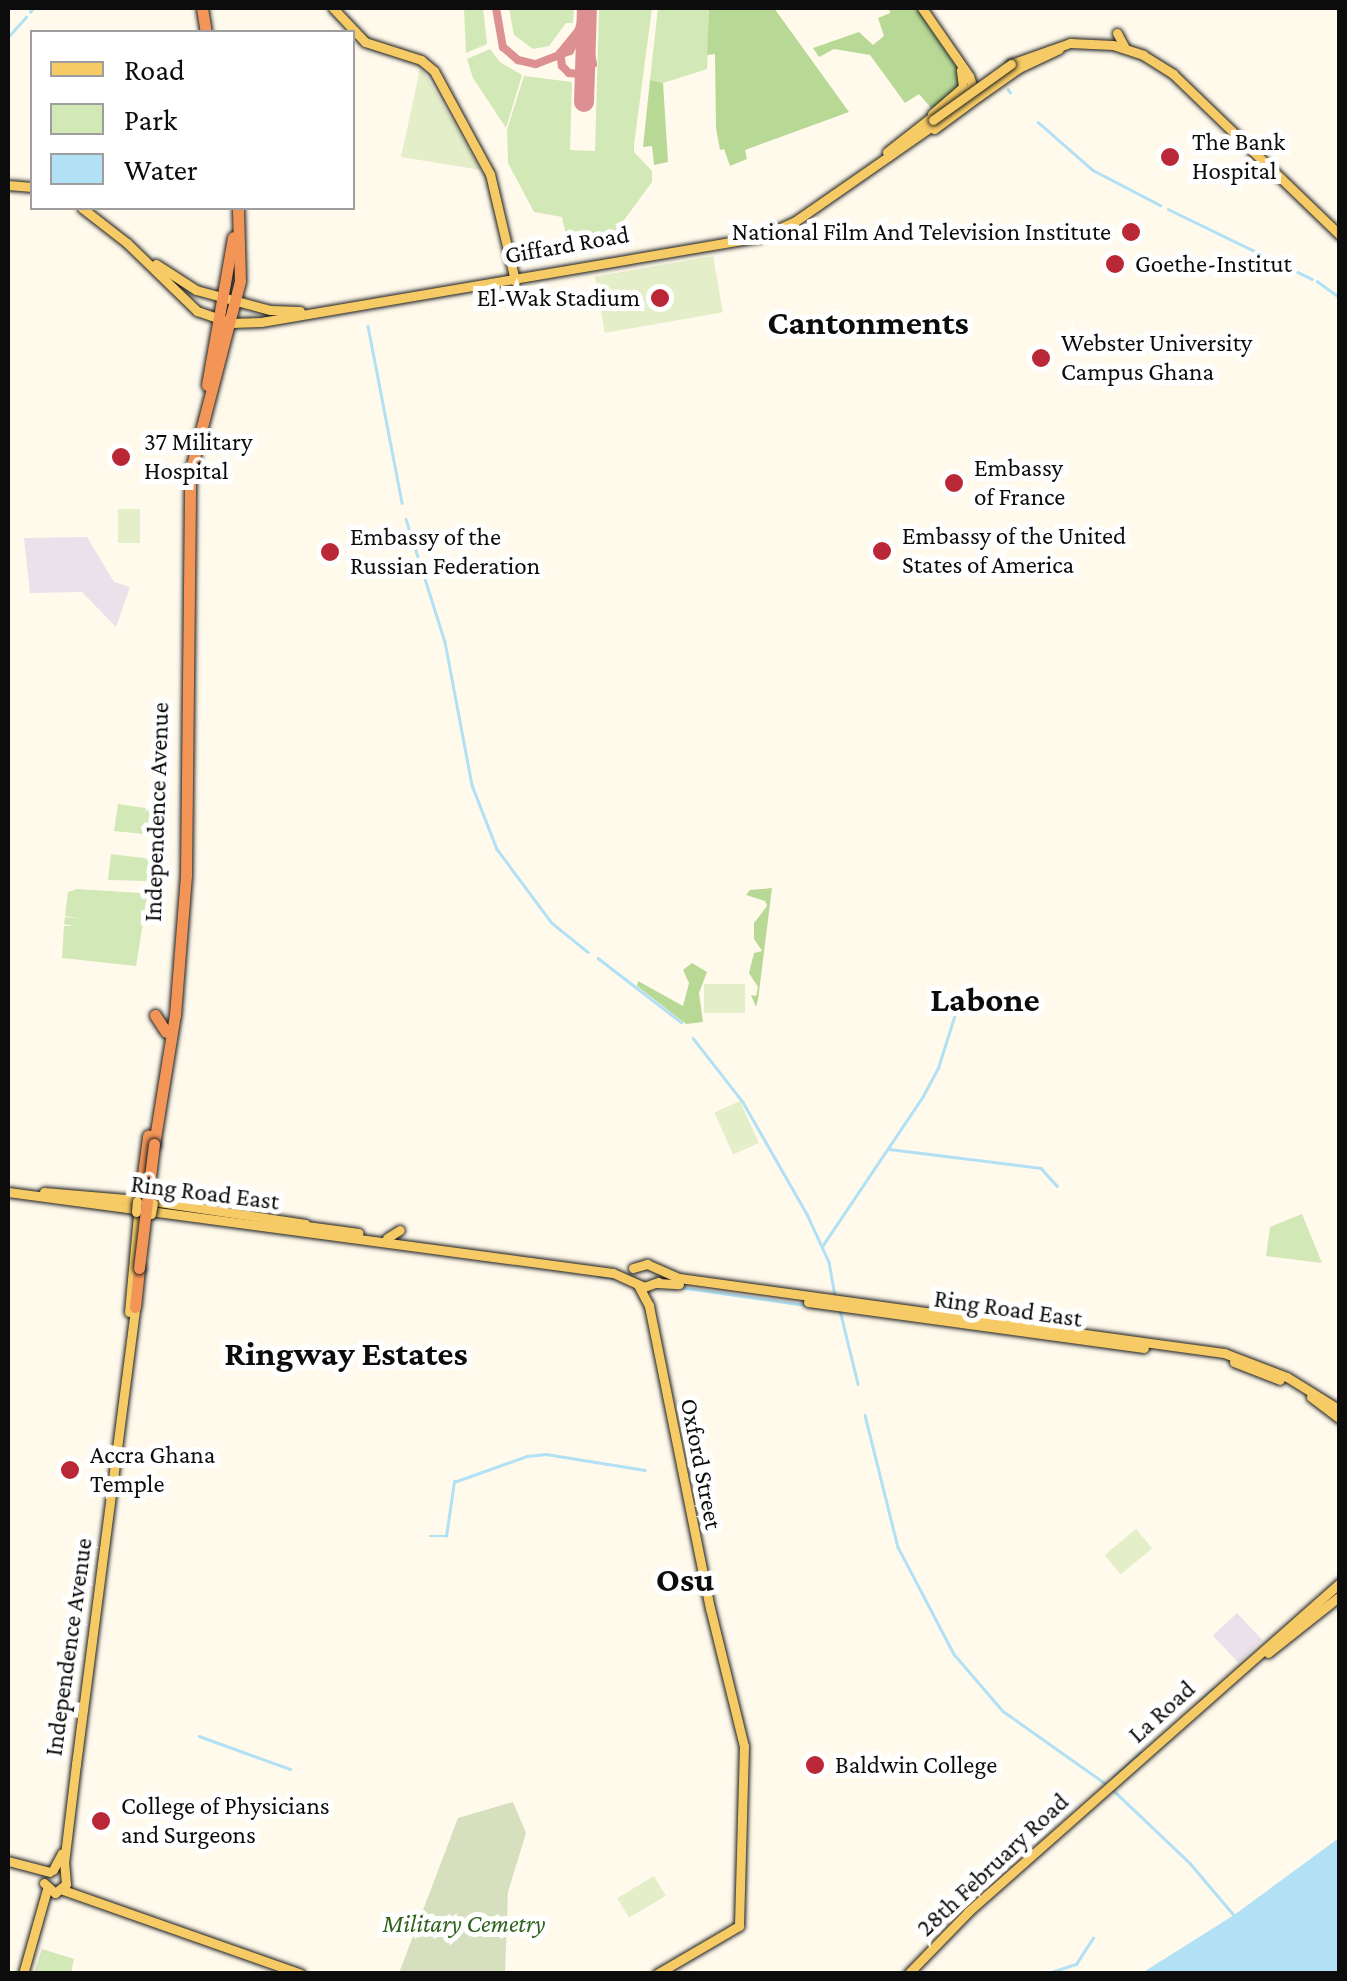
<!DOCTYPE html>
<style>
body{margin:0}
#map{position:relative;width:1347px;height:1981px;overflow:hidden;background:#fffaec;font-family:"Crimson Pro",serif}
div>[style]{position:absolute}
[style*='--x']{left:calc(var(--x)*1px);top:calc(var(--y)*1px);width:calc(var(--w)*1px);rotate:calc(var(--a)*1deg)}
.industrial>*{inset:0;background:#eae1eb;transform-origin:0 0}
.green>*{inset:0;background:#d3e8b7}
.forest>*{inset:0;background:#b8d996}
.cemetery>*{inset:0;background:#d7e0be}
.pitch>*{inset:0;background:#e4efc9;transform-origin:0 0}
.water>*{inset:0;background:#b2e0f5}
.stream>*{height:2.5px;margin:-1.25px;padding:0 1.25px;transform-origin:1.25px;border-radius:1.25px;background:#b2e0f5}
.taxiway>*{height:8px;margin:-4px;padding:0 4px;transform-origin:4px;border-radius:4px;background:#dc9091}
.runway>*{height:20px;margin:-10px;padding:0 10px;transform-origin:10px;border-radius:10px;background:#dc9091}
.roads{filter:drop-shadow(0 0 2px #1d1d1d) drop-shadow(0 0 2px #1d1d1d)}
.major>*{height:9px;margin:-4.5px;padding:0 4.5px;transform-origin:4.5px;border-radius:4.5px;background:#f6cb65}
.highway>*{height:11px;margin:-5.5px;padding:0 5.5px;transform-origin:5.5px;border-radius:5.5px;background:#f29557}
.bridges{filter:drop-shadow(0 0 2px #1d1d1d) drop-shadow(0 0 2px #1d1d1d)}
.major-bridge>*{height:9px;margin:-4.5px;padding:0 4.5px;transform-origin:4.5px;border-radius:4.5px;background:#f6cb65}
.highway-bridge>*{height:11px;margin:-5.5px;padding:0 5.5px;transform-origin:5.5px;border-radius:5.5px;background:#f29557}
.dots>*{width:28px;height:28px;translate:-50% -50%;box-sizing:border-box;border:5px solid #fff;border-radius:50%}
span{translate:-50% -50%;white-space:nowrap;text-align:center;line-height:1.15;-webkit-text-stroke:10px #fff;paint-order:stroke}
.poi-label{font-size:25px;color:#0c0c0c}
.left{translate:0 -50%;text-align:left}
.right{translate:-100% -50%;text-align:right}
.street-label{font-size:25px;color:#0c0c0c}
.park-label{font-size:25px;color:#30631e;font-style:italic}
.district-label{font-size:35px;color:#0c0c0c;font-weight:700}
.frame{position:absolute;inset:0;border:10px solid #0c0c0c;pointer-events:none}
.legend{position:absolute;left:30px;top:30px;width:325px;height:180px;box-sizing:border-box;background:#fff;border:2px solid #9e9e9e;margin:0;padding:12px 18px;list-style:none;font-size:30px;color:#0c0c0c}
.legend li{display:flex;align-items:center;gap:20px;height:50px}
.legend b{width:50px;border:2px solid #9e9e9e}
</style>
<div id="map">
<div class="industrial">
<div style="clip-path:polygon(87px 537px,114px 582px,130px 587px,116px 627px,82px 592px,30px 593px,24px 538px)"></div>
<div style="left:1237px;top:1613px;width:37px;height:33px;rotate:47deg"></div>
</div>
<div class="green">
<div style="clip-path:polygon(464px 8px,483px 8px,487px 44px,466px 53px)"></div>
<div style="clip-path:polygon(509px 8px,574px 8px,573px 23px,566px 23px,549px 46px,533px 49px,514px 35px)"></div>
<div style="clip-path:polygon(599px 8px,652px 8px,634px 145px,634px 152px,652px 171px,652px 182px,605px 246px,576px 253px,569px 247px,562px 217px,534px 212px,508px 163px,507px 130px,524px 76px,572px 82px,570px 150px,595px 151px)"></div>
<div style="clip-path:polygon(658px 8px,709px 8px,707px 69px,663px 83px,650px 80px)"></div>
<div style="clip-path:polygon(490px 49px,500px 62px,522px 75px,506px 128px,473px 78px,467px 59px)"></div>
<div style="clip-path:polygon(118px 804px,152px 809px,154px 835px,114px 831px)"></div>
<div style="clip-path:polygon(111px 854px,151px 859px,147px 881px,108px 880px)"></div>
<div style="clip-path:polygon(77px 889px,141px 893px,147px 898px,136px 966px,62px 958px,64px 926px,73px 926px,64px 924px,65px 917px,82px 919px,65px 916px,68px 892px)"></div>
<div style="clip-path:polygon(1302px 1214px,1322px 1263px,1266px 1256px,1270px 1227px)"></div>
<div style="clip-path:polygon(42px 1949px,74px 1959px,71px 1973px,34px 1973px)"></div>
</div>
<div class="forest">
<div style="clip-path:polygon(709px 8px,774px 8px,849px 112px,745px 150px,747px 159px,730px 166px,724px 149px,720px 150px,716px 128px,715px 54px,707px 55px)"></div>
<div style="clip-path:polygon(889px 8px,916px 8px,962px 75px,963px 83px,932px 109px,919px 94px,905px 103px,870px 55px,834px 49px,819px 57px,813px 48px,859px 32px,873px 45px,884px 36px,878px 18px,890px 13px)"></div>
<div style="clip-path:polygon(650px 80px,663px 83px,668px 162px,654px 165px,652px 146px,643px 147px)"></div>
<div style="clip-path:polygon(772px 888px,758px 1000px,756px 1007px,751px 995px,756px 996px,758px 987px,749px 973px,754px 953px,762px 951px,754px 939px,754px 923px,767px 906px,765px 901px,746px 895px,750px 890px)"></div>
<div style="clip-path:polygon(692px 963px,707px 972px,699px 993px,703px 1022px,686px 1024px,637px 986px,638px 981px,683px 1006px,689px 983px,683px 970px)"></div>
</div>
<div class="cemetery">
<div style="clip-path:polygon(513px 1802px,526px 1833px,508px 1892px,505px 1973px,399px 1973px,458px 1818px)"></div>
</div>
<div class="pitch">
<div style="clip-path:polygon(420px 69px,425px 74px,481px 170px,401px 157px)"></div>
<div style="left:713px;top:256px;width:57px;height:120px;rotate:80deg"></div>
<div style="left:118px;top:509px;width:22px;height:34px"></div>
<div style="left:745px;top:984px;width:29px;height:41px;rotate:90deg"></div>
<div style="left:740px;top:1101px;width:46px;height:28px;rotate:66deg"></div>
<div style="left:1136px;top:1529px;width:25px;height:41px;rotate:50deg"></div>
<div style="left:654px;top:1876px;width:23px;height:43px;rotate:59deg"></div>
</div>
<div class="water">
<div style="clip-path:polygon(1339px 1838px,1339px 1973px,1142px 1973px,1234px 1915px)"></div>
</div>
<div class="stream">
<div style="--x:30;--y:12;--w:5;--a:-53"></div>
<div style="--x:8;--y:37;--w:27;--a:-48"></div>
<div style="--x:1008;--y:89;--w:4;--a:56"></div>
<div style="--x:1038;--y:122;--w:73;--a:41.1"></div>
<div style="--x:1093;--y:170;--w:76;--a:27.6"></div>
<div style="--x:1168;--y:209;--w:160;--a:25.9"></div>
<div style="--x:1317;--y:281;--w:29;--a:36"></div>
<div style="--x:368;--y:326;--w:180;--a:79.1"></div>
<div style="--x:406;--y:519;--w:129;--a:72.4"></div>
<div style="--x:445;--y:642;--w:146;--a:79.3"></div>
<div style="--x:472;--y:785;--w:69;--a:68.7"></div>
<div style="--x:497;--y:849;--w:92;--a:53.4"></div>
<div style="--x:552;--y:923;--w:46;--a:38.9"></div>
<div style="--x:598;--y:958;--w:105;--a:37.6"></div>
<div style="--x:693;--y:1038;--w:81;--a:52"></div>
<div style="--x:743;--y:1102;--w:129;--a:60.3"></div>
<div style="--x:807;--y:1214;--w:53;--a:65.4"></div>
<div style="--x:829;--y:1262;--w:34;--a:80"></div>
<div style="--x:889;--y:1149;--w:153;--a:7.1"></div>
<div style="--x:1041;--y:1168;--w:24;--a:48"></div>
<div style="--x:823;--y:1245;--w:179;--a:-56.1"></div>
<div style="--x:923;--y:1096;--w:32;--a:-62"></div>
<div style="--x:938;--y:1068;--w:57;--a:-72.5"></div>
<div style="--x:598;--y:1276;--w:17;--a:7"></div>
<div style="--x:679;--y:1287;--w:163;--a:8.1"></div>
<div style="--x:840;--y:1310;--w:76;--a:76.3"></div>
<div style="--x:865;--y:1415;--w:136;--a:76"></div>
<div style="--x:898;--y:1547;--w:121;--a:62.4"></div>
<div style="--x:954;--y:1654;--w:75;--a:49.3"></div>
<div style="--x:1003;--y:1711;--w:126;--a:35.3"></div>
<div style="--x:430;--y:1536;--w:16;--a:0"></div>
<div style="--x:446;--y:1536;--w:55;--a:-81.6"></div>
<div style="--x:454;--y:1482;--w:77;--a:-19.6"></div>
<div style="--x:527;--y:1456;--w:19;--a:-6"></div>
<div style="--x:546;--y:1454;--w:100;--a:9.2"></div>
<div style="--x:1199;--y:1702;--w:19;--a:-43"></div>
<div style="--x:199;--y:1736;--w:97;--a:19.9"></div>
<div style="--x:1113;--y:1778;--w:37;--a:-43"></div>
<div style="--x:1112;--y:1789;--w:108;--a:43.5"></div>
<div style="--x:1190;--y:1863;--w:68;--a:49.8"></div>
<div style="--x:1045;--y:1974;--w:33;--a:-18"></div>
<div style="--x:1076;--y:1964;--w:31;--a:-57"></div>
</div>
<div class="taxiway">
<div style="--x:496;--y:8;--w:40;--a:80"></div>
<div style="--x:503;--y:47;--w:20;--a:41"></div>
<div style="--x:518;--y:60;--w:18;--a:13"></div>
<div style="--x:536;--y:64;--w:36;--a:-21"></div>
<div style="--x:570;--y:51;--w:37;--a:-63"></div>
<div style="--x:586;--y:8;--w:24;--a:109"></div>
<div style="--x:578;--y:31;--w:28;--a:129"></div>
<div style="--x:560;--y:53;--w:13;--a:81"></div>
<div style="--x:562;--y:66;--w:10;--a:45"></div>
<div style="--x:569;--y:73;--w:11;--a:5"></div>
<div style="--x:580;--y:74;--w:16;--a:-38"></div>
<div style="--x:593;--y:64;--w:36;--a:-101"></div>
</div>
<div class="runway">
<div style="--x:584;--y:102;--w:94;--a:-88.2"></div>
</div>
<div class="roads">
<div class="major">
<div style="--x:333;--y:8;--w:47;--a:46.7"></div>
<div style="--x:365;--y:42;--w:59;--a:17.8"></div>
<div style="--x:421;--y:60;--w:17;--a:40"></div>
<div style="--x:434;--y:71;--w:117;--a:61.5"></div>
<div style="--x:490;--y:174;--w:110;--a:76.8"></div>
<div style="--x:922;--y:8;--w:83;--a:55.3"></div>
<div style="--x:969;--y:76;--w:12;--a:70"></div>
<div style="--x:973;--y:87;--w:9;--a:144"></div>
<div style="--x:1117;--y:33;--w:17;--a:62"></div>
<div style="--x:1011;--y:64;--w:63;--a:-19.6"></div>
<div style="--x:1070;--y:43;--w:43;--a:2.7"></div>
<div style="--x:1113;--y:45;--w:32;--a:18"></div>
<div style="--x:1143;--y:55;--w:36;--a:32"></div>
<div style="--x:1173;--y:74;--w:232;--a:44"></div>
<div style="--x:979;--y:96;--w:49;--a:-35"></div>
<div style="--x:1019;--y:68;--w:44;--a:-25.4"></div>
<div style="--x:932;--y:114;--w:41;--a:-41.1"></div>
<div style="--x:963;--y:87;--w:17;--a:-97"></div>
<div style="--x:934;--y:129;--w:56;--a:-36.3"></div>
<div style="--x:887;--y:152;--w:65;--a:-38.1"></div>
<div style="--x:8;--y:185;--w:24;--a:5"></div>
<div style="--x:82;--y:208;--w:57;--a:37.9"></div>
<div style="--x:127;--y:243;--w:98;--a:44.2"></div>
<div style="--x:197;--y:311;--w:36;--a:19"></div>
<div style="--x:231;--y:323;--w:30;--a:-2"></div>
<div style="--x:261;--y:322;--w:506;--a:-9.67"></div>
<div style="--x:760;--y:237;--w:37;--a:-24"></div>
<div style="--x:794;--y:222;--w:172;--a:-34.8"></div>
<div style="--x:156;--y:264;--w:48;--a:33"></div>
<div style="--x:196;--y:290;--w:77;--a:15.1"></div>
<div style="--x:270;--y:310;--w:30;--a:2"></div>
<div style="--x:8;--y:1192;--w:610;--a:7.63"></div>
<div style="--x:613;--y:1273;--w:34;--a:24"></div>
<div style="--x:644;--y:1287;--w:15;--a:-20"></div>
<div style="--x:44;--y:1192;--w:94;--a:4.9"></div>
<div style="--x:152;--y:1201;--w:155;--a:8.5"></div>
<div style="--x:299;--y:1225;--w:60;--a:7.7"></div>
<div style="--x:387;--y:1238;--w:15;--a:-32"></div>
<div style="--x:633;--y:1268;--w:15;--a:-16"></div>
<div style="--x:647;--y:1264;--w:35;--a:24"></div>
<div style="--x:679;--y:1278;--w:550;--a:7.84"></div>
<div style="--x:1224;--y:1353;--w:67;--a:20.9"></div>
<div style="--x:1287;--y:1377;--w:62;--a:31.9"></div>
<div style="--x:657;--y:1283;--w:22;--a:3"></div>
<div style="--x:638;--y:1285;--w:24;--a:62"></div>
<div style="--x:649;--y:1306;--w:308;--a:78.6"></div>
<div style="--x:710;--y:1608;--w:142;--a:76.2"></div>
<div style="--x:744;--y:1746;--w:180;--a:91.6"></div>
<div style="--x:739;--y:1926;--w:95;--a:149.7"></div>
<div style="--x:808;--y:1302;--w:339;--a:7.8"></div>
<div style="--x:129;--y:1312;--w:97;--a:-84.7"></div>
<div style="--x:1234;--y:1362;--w:49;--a:21.4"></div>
<div style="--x:1311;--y:1397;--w:36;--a:37"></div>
<div style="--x:1268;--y:1653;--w:92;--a:-38.4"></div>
<div style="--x:8;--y:1861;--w:43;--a:14.7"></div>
<div style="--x:53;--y:1870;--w:19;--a:-62"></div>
<div style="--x:44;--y:1883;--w:15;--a:42"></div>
<div style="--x:55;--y:1893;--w:14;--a:-39"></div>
<div style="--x:66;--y:1884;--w:21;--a:-95"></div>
<div style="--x:64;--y:1863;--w:100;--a:-83.1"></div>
<div style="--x:76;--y:1764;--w:465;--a:-82.6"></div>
<div style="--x:63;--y:1890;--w:252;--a:19.4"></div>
<div style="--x:23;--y:1974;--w:88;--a:-74.2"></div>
<div style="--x:908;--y:1974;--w:86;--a:-45.9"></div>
<div style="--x:968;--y:1912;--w:497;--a:-41.5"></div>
</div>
<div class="highway">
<div style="--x:202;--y:8;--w:24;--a:81"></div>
<div style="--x:207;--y:385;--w:150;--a:-80"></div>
<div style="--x:155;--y:1015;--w:20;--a:57"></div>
<div style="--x:154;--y:1144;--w:131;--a:-80.8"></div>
<div style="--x:175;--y:1015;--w:141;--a:-85.5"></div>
<div style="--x:186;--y:874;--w:401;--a:-89.4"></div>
<div style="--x:190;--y:473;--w:198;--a:-75.4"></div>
<div style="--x:240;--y:281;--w:73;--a:-91.6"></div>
<div style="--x:140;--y:1198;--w:63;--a:-82.6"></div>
<div style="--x:135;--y:1307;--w:39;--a:-84"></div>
</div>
</div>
<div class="bridges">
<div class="major-bridge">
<div style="--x:933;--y:120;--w:96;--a:-35.7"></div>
<div style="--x:136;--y:1212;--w:11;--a:-85"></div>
<div style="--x:151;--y:1214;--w:11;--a:-80"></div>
</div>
<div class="highway-bridge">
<div style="--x:139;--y:1268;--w:125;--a:-83.1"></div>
</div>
</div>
<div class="dots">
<div style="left:1170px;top:157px;background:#ba2736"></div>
<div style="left:1131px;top:232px;background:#ba2736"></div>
<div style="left:1115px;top:264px;background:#ba2736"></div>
<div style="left:660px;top:298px;background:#ba2736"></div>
<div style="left:1041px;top:358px;background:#ba2736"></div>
<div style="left:121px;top:457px;background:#ba2736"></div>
<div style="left:954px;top:483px;background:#ba2736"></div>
<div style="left:882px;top:551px;background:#ba2736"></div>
<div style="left:330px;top:552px;background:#ba2736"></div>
<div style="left:70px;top:1470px;background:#ba2736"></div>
<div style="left:815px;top:1765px;background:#ba2736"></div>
<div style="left:101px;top:1821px;background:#ba2736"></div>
</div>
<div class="poi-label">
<span class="left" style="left:1192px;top:157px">The Bank<br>Hospital</span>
<span class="right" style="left:1111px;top:232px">National Film And Television Institute</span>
<span class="left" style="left:1135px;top:264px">Goethe-Institut</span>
<span class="right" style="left:640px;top:298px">El-Wak Stadium</span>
<span class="left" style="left:1061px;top:358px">Webster University<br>Campus Ghana</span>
<span class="left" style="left:144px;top:457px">37 Military<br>Hospital</span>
<span class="left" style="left:974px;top:483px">Embassy<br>of France</span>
<span class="left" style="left:902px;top:551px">Embassy of the United<br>States of America</span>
<span class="left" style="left:350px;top:552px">Embassy of the<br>Russian Federation</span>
<span class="left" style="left:90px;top:1470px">Accra Ghana<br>Temple</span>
<span class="left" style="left:835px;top:1765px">Baldwin College</span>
<span class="left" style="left:121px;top:1821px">College of Physicians<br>and Surgeons</span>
</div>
<div class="street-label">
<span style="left:567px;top:245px;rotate:-10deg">Giffard Road</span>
<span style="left:157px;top:812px;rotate:-88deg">Independence Avenue</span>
<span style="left:205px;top:1193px;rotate:7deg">Ring Road East</span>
<span style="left:1008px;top:1309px;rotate:8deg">Ring Road East</span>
<span style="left:701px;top:1464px;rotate:79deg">Oxford Street</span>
<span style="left:69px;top:1647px;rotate:-82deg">Independence Avenue</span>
<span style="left:1162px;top:1712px;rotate:-42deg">La Road</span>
<span style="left:993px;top:1865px;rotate:-43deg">28th February Road</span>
</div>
<div class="park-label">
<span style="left:464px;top:1924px">Military Cemetry</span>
</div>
<div class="district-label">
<span style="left:868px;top:323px">Cantonments</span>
<span style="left:985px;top:1000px">Labone</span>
<span style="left:346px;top:1354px">Ringway Estates</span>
<span style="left:685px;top:1580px">Osu</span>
</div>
<div class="frame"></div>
<ul class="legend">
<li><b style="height:12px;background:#f6cb65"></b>Road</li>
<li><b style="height:28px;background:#d3e8b7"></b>Park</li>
<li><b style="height:28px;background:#b2e0f5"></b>Water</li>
</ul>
</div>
